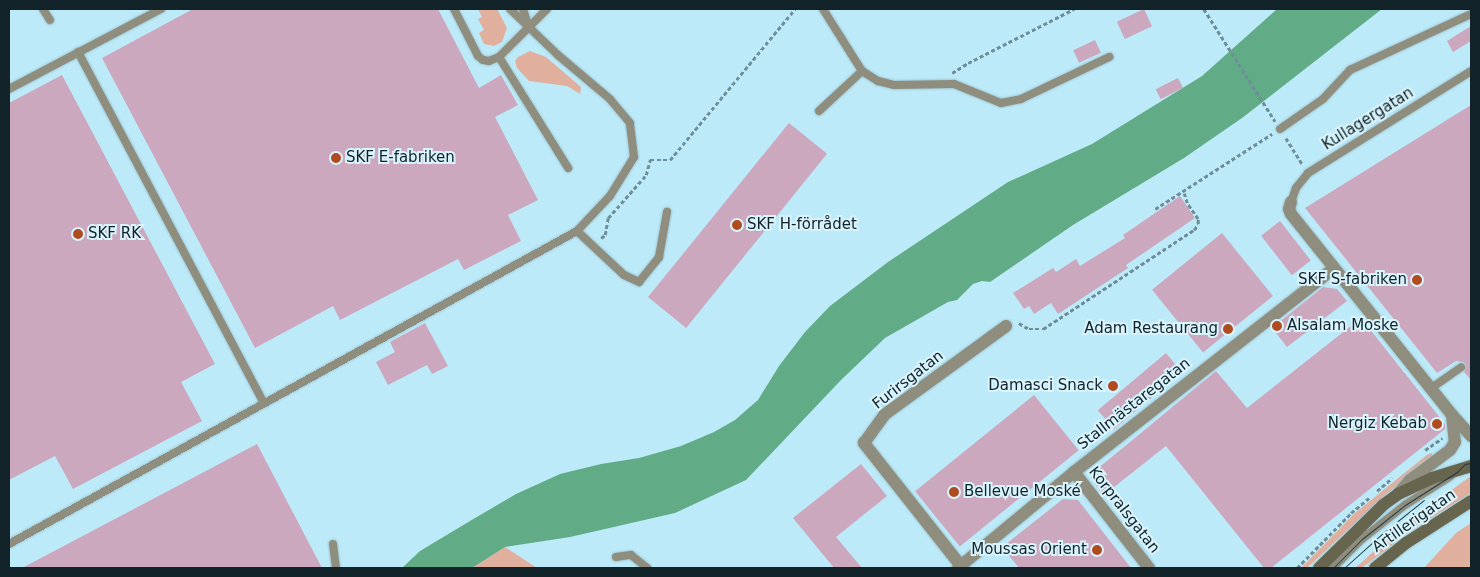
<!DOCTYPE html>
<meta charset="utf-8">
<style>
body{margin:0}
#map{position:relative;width:1480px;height:577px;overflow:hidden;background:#bdeaf9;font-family:"DejaVu Sans",sans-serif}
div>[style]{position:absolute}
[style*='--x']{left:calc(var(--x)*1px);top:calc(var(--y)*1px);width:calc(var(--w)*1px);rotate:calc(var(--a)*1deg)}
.green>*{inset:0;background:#e1af9d}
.water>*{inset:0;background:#61ac87}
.building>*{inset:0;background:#cca8be;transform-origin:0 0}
.path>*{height:2.5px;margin-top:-1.25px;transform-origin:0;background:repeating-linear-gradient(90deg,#6e8e99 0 4px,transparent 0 6.5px)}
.roads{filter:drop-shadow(0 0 1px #9ec6d3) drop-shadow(0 0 1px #9ec6d3)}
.service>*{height:8px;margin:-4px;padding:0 4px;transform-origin:4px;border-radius:4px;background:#8f8d7d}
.minor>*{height:12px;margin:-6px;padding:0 6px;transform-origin:6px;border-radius:6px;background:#8f8d7d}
.secondary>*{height:12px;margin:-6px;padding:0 6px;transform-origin:6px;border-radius:6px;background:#68654e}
.tram>*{height:1px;margin:-0.5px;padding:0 0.5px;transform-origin:0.5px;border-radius:0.5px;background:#243940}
.dots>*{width:14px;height:14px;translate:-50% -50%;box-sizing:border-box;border:2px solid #d9f4fd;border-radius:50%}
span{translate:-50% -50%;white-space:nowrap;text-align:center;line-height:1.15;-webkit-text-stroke:4px #d9f4fd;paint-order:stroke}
.street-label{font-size:15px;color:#112228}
.poi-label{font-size:15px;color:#112228}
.left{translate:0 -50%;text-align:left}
.right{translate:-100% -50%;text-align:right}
.frame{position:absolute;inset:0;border:10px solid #112228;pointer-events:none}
</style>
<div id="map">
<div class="green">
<div style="clip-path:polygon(478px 9px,497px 9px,507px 28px,502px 42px,494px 46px,484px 44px,479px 33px,484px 30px,478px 19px,482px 17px)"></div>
<div style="clip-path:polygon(530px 51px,546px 57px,581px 87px,580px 94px,567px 86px,529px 81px,517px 68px,515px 61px,518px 57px)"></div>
<div style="clip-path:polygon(1432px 453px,1432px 457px,1384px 496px,1307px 568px,1301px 568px,1355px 513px,1428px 454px)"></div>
<div style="clip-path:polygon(1471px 476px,1471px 493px,1409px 532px,1362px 568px,1355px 568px,1407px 522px)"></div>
<div style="clip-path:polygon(1471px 523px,1471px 568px,1424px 568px,1456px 533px)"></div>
<div style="clip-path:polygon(505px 547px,537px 568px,472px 568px)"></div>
</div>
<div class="water">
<div style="clip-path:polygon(1277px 9px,1382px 9px,1242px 118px,1184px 158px,1073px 225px,990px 282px,982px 281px,973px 284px,957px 300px,948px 302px,885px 338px,841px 380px,746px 480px,675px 513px,570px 537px,505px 547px,472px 568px,402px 568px,420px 551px,470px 521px,516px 494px,560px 474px,601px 464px,639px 458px,681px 446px,714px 432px,735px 420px,758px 400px,779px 366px,805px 332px,830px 306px,888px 262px,1008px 182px,1092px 144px,1202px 76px)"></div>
</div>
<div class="building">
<div style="clip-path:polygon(193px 9px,438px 9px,479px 88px,501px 75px,518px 105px,495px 117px,538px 200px,508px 215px,521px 241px,464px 270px,458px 259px,340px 320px,333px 306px,255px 348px,102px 58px)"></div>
<div style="left:1144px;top:9px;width:19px;height:30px;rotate:65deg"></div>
<div style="clip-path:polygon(1471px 26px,1471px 41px,1453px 52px,1447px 41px)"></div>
<div style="left:1095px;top:40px;width:14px;height:24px;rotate:65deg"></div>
<div style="clip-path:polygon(62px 75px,215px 364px,181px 382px,202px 421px,73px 489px,55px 456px,9px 480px,9px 103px)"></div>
<div style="left:1178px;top:78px;width:11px;height:25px;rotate:63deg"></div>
<div style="clip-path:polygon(1471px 105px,1471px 380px,1464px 372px,1466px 366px,1463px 362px,1456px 361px,1437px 373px,1305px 208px)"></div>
<div style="left:789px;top:123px;width:49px;height:224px;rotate:39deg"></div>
<div style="clip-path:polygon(1180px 196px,1195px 218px,1126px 265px,1128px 268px,1058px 314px,1051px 303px,1034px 314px,1029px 306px,1024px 309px,1013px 293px,1053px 268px,1056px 272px,1076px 259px,1080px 266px,1125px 238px,1123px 235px)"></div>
<div style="left:1280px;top:221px;width:50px;height:24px;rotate:52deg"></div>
<div style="left:1222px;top:233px;width:81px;height:90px;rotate:51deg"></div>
<div style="clip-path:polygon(1323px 287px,1337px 289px,1347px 301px,1287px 347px,1272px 328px)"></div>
<div style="clip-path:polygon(1361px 318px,1445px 424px,1445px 429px,1271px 568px,1264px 568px,1166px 446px,1104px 495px,1094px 483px,1096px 470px,1216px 371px,1247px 408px)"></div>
<div style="clip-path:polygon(425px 323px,448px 366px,432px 374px,427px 365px,388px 385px,376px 362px,395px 352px,390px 342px)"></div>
<div style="left:1166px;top:353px;width:25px;height:89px;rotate:50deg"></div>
<div style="left:1034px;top:395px;width:71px;height:153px;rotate:51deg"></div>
<div style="clip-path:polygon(257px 444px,322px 568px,22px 568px)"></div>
<div style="clip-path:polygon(861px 464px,887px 496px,836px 537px,862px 568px,834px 568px,793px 518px)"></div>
<div style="clip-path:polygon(1063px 499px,1078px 500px,1131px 568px,1019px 568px,1002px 547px)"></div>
</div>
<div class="path">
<div style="--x:1204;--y:9;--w:133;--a:57.6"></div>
<div style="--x:952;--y:73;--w:19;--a:-32"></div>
<div style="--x:968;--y:63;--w:119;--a:-27"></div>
<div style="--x:1286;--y:138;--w:32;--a:58"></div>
<div style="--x:1155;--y:209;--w:139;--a:-32.7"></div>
<div style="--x:601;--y:238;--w:5;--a:-37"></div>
<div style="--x:605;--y:235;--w:17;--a:-80"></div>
<div style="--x:608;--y:218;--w:57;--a:-48.5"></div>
<div style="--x:646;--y:175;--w:16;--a:-75"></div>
<div style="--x:650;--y:160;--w:20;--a:0"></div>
<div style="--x:670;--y:160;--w:196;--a:-50.4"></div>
<div style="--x:1019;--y:323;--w:12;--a:31"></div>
<div style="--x:1029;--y:329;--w:14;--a:0"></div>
<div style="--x:1043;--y:329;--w:181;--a:-33.3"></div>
<div style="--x:1194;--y:230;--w:7;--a:-56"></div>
<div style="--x:1198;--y:224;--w:5;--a:-90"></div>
<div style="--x:1198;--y:219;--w:19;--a:-125"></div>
<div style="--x:1187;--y:203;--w:10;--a:-107"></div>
<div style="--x:1425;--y:450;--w:21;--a:-35"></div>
<div style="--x:1377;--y:491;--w:20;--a:-41"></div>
<div style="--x:1297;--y:568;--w:77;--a:-45.5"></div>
<div style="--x:1351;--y:513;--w:26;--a:-40"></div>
</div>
<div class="roads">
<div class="service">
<div style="--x:43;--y:9;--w:13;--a:58"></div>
<div style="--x:454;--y:9;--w:53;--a:62.9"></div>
<div style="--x:478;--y:56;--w:6;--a:39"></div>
<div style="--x:483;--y:60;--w:6;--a:9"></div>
<div style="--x:489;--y:61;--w:11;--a:-22"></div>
<div style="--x:499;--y:57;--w:68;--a:-45"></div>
<div style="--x:523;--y:9;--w:17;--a:73"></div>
<div style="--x:78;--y:52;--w:396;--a:62.1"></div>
<div style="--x:499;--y:57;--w:131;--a:58.1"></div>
<div style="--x:862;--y:71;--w:19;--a:32"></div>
<div style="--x:878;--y:81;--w:16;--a:14"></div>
<div style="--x:894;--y:85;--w:60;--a:-1"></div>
<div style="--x:954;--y:84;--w:51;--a:22"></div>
<div style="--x:1001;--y:103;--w:20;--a:-11"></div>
<div style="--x:1021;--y:99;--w:98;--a:-25.5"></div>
<div style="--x:9;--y:89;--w:172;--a:-27.8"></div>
<div style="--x:819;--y:111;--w:59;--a:-42.9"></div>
<div style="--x:862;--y:71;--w:73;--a:-122.2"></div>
<div style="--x:1280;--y:129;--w:52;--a:-34.9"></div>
<div style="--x:1323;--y:99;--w:40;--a:-47"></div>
<div style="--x:1350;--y:70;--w:133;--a:-24.8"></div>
<div style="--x:1291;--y:202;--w:15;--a:-70"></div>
<div style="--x:1296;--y:188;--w:19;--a:-51"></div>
<div style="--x:1308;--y:173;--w:192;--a:-32"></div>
<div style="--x:577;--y:231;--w:64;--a:43.1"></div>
<div style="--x:624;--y:275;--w:17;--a:25"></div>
<div style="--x:639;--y:282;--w:32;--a:-51"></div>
<div style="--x:659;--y:257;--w:46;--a:-79.9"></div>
<div style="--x:1430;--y:389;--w:38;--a:-35"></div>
<div style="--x:9;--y:544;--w:649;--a:-28.86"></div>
<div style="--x:577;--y:231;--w:48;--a:-46.7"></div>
<div style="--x:610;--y:196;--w:46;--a:-58.4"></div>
<div style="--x:634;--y:157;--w:34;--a:-97"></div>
<div style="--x:630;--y:123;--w:31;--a:-130"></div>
<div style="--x:610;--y:99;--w:68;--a:-139.8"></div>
<div style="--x:558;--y:55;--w:66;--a:-136.2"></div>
<div style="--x:333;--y:544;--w:24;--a:83"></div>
<div style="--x:616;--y:557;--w:15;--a:-8"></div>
<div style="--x:631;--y:555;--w:21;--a:39"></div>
<div style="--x:1333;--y:568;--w:41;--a:-45"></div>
<div style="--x:1362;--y:539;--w:55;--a:-38.3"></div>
<div style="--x:1405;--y:505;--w:54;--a:-32.2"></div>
</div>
<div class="minor">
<div style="--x:1291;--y:202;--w:7;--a:106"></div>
<div style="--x:1289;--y:209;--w:5;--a:68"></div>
<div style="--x:1291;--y:214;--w:258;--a:51.3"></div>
<div style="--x:1452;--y:415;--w:27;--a:84"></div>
<div style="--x:1455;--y:442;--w:9;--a:122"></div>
<div style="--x:1450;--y:450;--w:50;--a:143.1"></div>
<div style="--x:1410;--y:480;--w:18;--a:131"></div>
<div style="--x:1453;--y:416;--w:27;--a:48"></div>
<div style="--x:1074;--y:472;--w:122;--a:52"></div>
<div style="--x:961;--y:566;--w:157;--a:-128.3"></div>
<div style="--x:864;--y:443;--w:34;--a:-54"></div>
<div style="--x:884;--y:415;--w:151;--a:-36.1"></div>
<div style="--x:958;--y:568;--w:151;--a:-39.6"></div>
<div style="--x:1074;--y:472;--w:330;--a:-38.1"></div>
</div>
<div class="secondary">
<div style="--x:1319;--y:568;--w:90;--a:-44.5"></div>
<div style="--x:1383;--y:505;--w:19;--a:-36"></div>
<div style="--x:1398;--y:494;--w:38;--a:-25"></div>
<div style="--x:1432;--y:478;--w:41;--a:-17.1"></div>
<div style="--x:1375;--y:568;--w:40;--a:-39"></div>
<div style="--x:1406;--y:543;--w:77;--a:-32.9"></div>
</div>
</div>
<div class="tram">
<div style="--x:1333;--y:568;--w:41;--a:-45"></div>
<div style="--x:1362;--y:539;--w:55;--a:-38.3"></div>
<div style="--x:1405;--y:505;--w:62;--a:-32.4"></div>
<div style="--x:1457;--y:472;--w:11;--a:-45"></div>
<div style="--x:1465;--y:464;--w:6;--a:-9"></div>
<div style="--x:1344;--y:568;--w:54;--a:-42"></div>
<div style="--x:1384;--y:532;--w:51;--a:-38.7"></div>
</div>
<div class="dots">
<div style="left:336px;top:158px;background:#b04a1f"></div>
<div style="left:737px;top:225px;background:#b04a1f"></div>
<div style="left:78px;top:234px;background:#b04a1f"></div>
<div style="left:1417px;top:280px;background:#b04a1f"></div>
<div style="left:1277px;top:326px;background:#b04a1f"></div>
<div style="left:1228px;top:329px;background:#b04a1f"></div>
<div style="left:1113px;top:386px;background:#b04a1f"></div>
<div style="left:1437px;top:424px;background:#b04a1f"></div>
<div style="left:954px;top:492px;background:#b04a1f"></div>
<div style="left:1097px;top:550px;background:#b04a1f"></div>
</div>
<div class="street-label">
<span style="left:1368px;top:119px;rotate:-32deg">Kullagergatan</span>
<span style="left:908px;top:380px;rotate:-38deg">Furirsgatan</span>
<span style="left:1134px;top:404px;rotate:-38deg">Stallmästaregatan</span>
<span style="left:1124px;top:510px;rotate:52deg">Korpralsgatan</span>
<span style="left:1414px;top:521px;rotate:-35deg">Artillerigatan</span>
</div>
<div class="poi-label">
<span class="left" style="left:346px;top:158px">SKF E-fabriken</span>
<span class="left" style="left:747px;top:225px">SKF H-förrådet</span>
<span class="left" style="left:88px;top:234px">SKF RK</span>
<span class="right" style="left:1407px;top:280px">SKF S-fabriken</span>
<span class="left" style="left:1287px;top:326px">Alsalam Moske</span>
<span class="right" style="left:1218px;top:329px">Adam Restaurang</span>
<span class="right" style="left:1103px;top:386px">Damasci Snack</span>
<span class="right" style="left:1427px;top:424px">Nergiz Kebab</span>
<span class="left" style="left:964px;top:492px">Bellevue Moské</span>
<span class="right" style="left:1087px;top:550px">Moussas Orient</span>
</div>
<div class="frame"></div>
</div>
